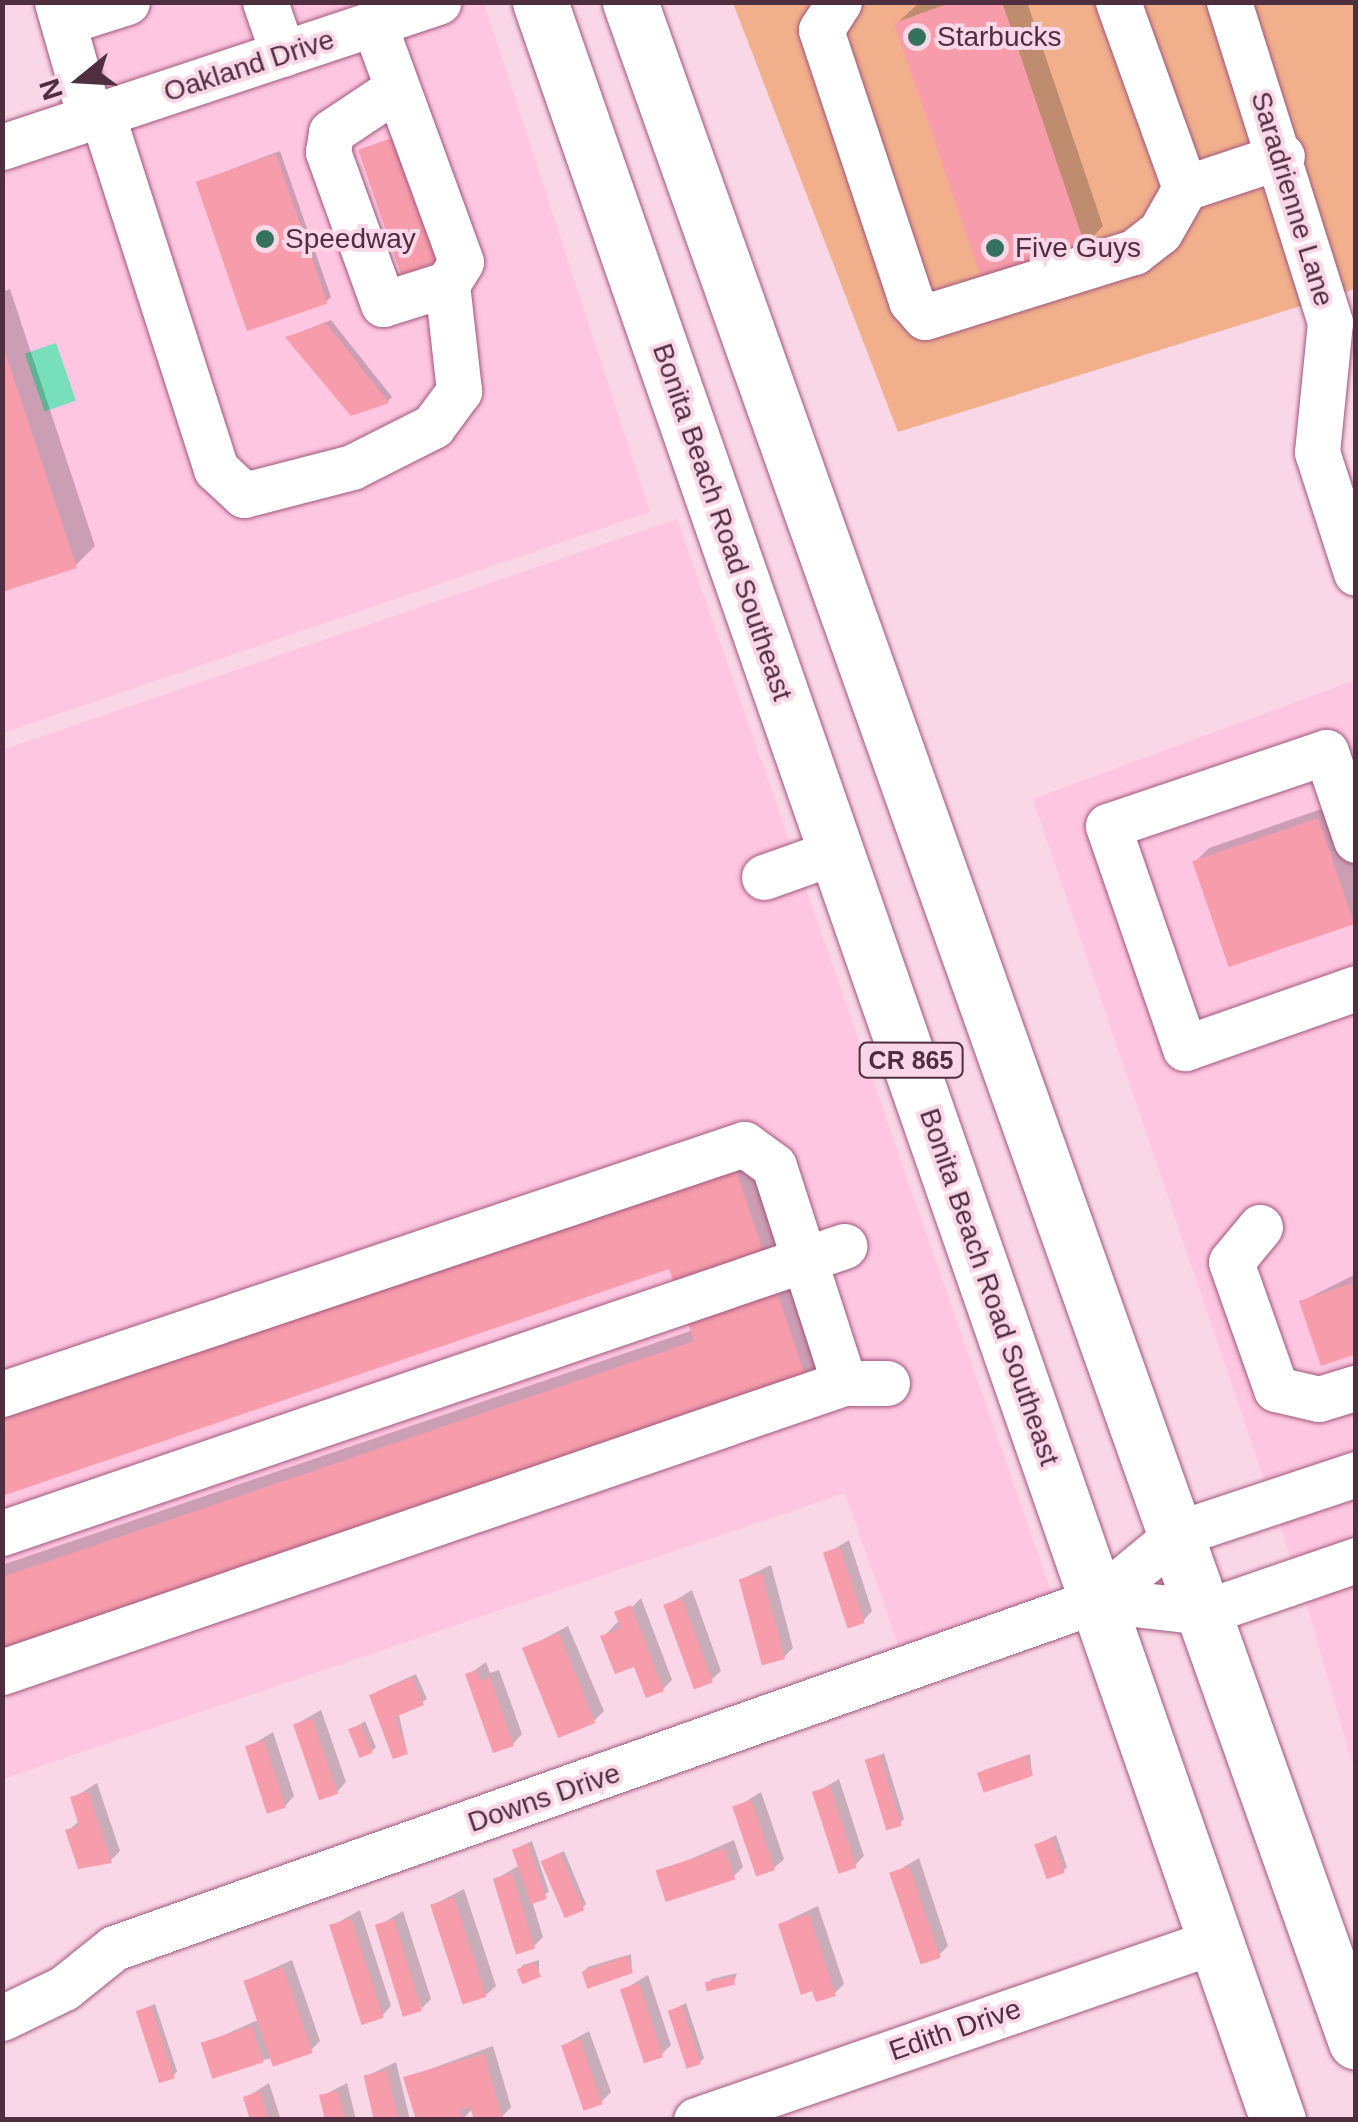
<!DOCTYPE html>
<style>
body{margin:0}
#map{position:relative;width:1358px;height:2122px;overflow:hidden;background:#fad7e7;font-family:Helvetica,sans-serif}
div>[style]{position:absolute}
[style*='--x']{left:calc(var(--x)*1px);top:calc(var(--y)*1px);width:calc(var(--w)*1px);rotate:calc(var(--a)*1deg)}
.built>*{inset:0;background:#fec6e0}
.green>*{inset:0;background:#f1af8c}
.water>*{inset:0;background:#78dfbc;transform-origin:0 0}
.shadow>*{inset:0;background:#0003}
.building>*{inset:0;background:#f69cab;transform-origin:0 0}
.roads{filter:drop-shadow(0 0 2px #a1577c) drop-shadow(0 0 2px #a1577c)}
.minor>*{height:45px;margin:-22.5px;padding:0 22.5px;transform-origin:22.5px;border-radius:22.5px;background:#fff}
.major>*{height:55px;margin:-27.5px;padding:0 27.5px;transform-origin:27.5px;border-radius:27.5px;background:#fff}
.dots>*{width:28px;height:28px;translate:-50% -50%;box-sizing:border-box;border:5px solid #fad7e7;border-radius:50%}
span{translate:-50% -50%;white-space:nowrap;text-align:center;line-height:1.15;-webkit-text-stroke:8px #fad7e7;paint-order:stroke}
.shield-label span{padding:2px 8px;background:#fad7e7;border:2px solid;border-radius:8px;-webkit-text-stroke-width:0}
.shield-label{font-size:25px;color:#4f2e3f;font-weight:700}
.poi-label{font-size:28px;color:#4f2e3f}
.left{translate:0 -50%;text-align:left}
.street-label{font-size:28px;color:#4f2e3f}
.frame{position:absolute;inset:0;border:5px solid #4f2e3f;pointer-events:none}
.north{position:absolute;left:30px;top:30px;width:100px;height:100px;-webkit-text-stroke:8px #fad7e7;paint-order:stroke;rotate:252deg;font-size:28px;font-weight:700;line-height:40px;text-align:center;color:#4f2e3f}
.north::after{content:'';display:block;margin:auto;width:35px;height:45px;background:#4f2e3f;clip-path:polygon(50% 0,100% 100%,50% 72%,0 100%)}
</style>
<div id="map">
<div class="built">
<div style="clip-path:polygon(35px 3px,484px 3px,650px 512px,3px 733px,2px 123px,67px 99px)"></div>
<div style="clip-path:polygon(677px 519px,1053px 1597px,899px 1647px,845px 1493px,3px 1779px,2px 750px)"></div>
<div style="clip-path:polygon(1355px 680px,1355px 1773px,1307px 1606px,1033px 799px)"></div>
</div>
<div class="green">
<div style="clip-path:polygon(733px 3px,1355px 3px,1355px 289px,898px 432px)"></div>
</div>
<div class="water">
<div style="left:56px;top:343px;width:61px;height:33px;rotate:71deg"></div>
</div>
<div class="shadow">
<div style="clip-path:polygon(1027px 2px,1103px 226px,1084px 246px,897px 23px,920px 2px)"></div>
<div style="clip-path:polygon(280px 151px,331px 297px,327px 301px,198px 182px)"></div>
<div style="clip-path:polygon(10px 289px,95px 546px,76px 565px,2px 590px,2px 292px)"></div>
<div style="clip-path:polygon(331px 320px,392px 397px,388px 401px,352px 413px,288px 337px)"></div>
<div style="clip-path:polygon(1333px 805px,1356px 872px,1353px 922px,1195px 862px,1209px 848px)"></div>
<div style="clip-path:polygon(754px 1150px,826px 1363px,807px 1382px,2px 1652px,2px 1565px,693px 1330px,671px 1265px,2px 1493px,2px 1406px)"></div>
<div style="clip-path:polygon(1356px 1274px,1356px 1352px,1302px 1301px)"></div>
<div style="clip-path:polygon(849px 1540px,872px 1611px,863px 1621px,826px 1554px)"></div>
<div style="clip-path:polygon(771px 1565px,793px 1648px,784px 1657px,742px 1579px)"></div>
<div style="clip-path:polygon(692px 1590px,721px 1671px,711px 1680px,666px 1606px)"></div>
<div style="clip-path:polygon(641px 1598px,672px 1680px,663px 1689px,603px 1637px)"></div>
<div style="clip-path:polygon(568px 1626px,604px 1711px,594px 1721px,525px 1649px)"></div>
<div style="clip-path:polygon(486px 1662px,490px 1673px,499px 1670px,522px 1734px,513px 1744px,468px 1675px)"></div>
<div style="clip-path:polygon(416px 1674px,427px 1699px,399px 1715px,407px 1751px,376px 1692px)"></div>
<div style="clip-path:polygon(321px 1710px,346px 1782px,337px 1792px,295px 1725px)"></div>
<div style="clip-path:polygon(365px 1721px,376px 1747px,372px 1751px,351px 1730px)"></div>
<div style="clip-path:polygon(273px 1732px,294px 1796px,285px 1806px,248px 1747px)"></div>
<div style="clip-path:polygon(884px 1753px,904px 1819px,900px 1823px,868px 1761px)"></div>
<div style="clip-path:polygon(1030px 1754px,1032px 1774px,980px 1775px,984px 1770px)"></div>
<div style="clip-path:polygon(839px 1779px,864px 1856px,854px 1866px,815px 1793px)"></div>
<div style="clip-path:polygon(97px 1783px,120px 1851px,111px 1860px,68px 1831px,80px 1820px,73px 1798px)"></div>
<div style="clip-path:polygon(761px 1792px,784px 1859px,774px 1868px,735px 1808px)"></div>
<div style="clip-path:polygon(1056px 1835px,1067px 1867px,1063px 1871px,1037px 1845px)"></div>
<div style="clip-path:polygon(734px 1840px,743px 1867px,734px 1876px,659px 1873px)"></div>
<div style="clip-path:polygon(532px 1841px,549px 1892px,532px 1901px,543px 1937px,534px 1946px,496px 1879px,520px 1865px,515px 1849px)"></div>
<div style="clip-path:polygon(564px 1851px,586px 1904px,582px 1908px,544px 1861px)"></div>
<div style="clip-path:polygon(919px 1858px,948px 1946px,938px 1956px,892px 1874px)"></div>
<div style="clip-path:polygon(464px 1889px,496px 1986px,486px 1995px,433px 1905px)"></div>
<div style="clip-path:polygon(818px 1906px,844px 1984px,834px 1994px,780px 1924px)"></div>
<div style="clip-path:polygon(360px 1910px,391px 2006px,382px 2016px,332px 1926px)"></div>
<div style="clip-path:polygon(403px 1911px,431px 1999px,422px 2008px,378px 1926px)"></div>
<div style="clip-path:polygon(631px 1954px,632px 1971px,584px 1971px,588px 1967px)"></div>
<div style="clip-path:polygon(292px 1960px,320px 2041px,311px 2050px,263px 2060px,204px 2044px,260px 2019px,246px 1981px)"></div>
<div style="clip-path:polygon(539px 1960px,539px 1975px,519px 1970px,523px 1965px)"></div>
<div style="clip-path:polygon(737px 1973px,734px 1982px,708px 1983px,712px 1979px)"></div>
<div style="clip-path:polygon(648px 1975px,671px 2045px,662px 2054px,623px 1990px)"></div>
<div style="clip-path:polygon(686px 2003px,704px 2058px,700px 2062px,670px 2011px)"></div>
<div style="clip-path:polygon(155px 2004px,177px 2071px,173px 2076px,139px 2011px)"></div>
<div style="clip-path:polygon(589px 2031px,611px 2092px,601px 2102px,564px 2045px)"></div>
<div style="clip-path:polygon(493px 2046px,511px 2107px,502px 2117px,473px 2108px,462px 2120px,406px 2078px)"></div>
<div style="clip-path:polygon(396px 2062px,410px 2120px,378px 2120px,367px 2076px)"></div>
<div style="clip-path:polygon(269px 2083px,281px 2120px,252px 2120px,245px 2098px)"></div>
<div style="clip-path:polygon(347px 2083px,356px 2120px,328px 2120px,322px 2096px)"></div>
</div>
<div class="building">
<div style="clip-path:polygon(953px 2px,1002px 2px,1086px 248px,983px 283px,894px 23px)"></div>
<div style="left:395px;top:137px;width:132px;height:39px;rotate:71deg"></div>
<div style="left:276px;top:154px;width:158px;height:85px;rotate:71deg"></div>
<div style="clip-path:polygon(326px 323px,389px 403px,351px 416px,285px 337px)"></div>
<div style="clip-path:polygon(2px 343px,77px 568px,2px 592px)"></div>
<div style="left:1318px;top:818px;width:112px;height:133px;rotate:71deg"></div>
<div style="clip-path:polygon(735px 1168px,808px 1384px,2px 1655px,2px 1577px,694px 1341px,669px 1269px,2px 1496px,2px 1417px)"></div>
<div style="clip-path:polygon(1356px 1282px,1356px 1354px,1321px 1366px,1299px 1301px)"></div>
<div style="left:840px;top:1547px;width:80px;height:18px;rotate:72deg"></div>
<div style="left:762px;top:1573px;width:89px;height:24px;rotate:75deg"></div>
<div style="left:682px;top:1598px;width:90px;height:20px;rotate:70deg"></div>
<div style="clip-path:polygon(631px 1605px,664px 1691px,646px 1698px,634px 1667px,615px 1674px,600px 1636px,621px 1628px,614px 1612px)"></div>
<div style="left:559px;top:1633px;width:97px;height:40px;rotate:68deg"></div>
<div style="clip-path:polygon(476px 1670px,481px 1681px,490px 1677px,514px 1746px,493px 1753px,465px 1674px)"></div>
<div style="clip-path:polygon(412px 1677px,424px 1705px,395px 1717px,408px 1754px,393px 1759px,369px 1695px)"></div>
<div style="left:312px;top:1718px;width:80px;height:20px;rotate:71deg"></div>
<div style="left:361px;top:1724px;width:31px;height:14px;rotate:68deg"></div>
<div style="left:264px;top:1740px;width:71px;height:20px;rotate:72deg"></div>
<div style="left:880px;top:1755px;width:74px;height:16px;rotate:73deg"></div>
<div style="left:1026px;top:1756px;width:21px;height:52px;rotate:71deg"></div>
<div style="left:830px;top:1786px;width:86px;height:19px;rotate:72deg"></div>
<div style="clip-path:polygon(88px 1791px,112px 1863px,78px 1869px,65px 1830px,79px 1826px,70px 1797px)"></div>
<div style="left:751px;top:1800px;width:74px;height:20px;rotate:71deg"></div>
<div style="left:1052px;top:1838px;width:37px;height:19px;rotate:70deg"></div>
<div style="left:528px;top:1844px;width:58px;height:17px;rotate:71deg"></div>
<div style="left:725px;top:1848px;width:33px;height:73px;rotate:72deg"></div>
<div style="left:560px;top:1853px;width:62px;height:21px;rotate:67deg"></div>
<div style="left:909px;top:1866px;width:97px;height:21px;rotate:71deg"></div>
<div style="left:512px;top:1873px;width:79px;height:20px;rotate:73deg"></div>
<div style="left:454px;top:1897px;width:105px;height:25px;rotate:72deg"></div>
<div style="clip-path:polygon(809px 1914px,836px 1996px,816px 2002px,812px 1991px,801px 1995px,778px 1924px)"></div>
<div style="left:351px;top:1918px;width:105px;height:23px;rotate:72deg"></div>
<div style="left:394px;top:1919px;width:96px;height:20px;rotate:73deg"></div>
<div style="left:627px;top:1956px;width:18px;height:48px;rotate:71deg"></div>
<div style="left:535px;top:1962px;width:16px;height:20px;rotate:68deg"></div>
<div style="left:283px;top:1967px;width:91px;height:42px;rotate:71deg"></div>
<div style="left:733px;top:1976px;width:9px;height:29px;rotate:77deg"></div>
<div style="left:639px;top:1983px;width:78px;height:20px;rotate:72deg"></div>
<div style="left:151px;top:2006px;width:76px;height:16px;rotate:72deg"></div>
<div style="left:682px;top:2006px;width:61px;height:15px;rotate:72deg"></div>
<div style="left:252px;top:2026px;width:38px;height:54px;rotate:72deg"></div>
<div style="left:580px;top:2039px;width:69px;height:20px;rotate:71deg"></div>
<div style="clip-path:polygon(484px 2054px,503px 2120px,474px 2120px,470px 2107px,460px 2110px,463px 2120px,416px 2120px,403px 2077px)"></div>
<div style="left:387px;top:2070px;width:51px;height:24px;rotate:77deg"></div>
<div style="clip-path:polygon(260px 2091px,269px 2120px,250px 2120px,243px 2097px)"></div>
<div style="clip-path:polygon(338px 2091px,345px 2120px,325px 2120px,319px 2095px)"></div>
</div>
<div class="roads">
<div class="minor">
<div style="--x:57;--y:2;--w:121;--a:74.1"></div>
<div style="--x:265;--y:2;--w:55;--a:70.9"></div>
<div style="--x:839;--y:2;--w:33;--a:123"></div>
<div style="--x:821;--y:30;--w:286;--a:71.6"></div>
<div style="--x:911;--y:301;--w:21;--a:49"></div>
<div style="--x:925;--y:317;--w:219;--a:-17.3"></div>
<div style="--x:1134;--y:252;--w:33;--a:-38"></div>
<div style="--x:1160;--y:232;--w:51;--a:-60.4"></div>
<div style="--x:1118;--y:2;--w:198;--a:70.2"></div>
<div style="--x:1185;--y:188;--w:102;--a:-18.3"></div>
<div style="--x:1229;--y:2;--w:336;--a:72.5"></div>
<div style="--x:1330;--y:322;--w:131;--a:95.7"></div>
<div style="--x:1317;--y:452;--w:127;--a:72.1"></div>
<div style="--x:64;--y:22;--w:66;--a:-17.6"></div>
<div style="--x:374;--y:24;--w:253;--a:69.9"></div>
<div style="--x:461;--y:262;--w:26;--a:122"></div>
<div style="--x:447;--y:284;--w:67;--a:162.6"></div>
<div style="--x:383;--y:304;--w:162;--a:-109.9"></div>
<div style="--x:328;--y:152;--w:20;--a:-81"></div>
<div style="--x:331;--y:132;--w:79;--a:-33.7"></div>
<div style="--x:102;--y:114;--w:373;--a:72.2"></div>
<div style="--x:216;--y:469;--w:38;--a:43"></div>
<div style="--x:244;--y:495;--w:112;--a:-14.5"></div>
<div style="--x:352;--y:467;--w:91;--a:-26.8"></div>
<div style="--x:433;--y:426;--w:44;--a:-53.4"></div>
<div style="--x:459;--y:391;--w:108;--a:-96.4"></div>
<div style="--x:2;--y:147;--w:460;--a:-18.4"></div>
<div style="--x:1356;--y:840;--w:93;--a:-108.8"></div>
<div style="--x:1326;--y:752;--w:230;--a:161.3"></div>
<div style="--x:1108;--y:826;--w:235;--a:70.9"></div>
<div style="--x:1185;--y:1048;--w:181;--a:-19.3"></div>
<div style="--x:764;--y:877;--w:77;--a:-19.6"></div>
<div style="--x:1260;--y:1227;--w:45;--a:129.6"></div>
<div style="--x:1231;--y:1262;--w:135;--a:70.5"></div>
<div style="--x:1276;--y:1389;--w:44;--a:13.1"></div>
<div style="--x:1319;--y:1399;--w:39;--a:-17"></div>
<div style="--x:844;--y:1383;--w:43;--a:0"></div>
<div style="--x:2;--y:1394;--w:783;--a:-18.62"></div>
<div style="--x:744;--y:1144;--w:37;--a:36"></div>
<div style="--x:774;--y:1166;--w:228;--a:72.1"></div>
<div style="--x:844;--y:1383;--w:890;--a:161.06"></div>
<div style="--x:2;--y:1533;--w:890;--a:-18.82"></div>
<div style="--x:1098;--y:1600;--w:108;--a:6.4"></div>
<div style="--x:1205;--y:1612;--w:160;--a:-19"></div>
<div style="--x:2;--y:2018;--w:69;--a:-25.8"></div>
<div style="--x:64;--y:1988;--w:64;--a:-38.7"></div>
<div style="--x:114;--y:1948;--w:1044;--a:-19.48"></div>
<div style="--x:1098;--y:1600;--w:105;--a:-39.6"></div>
<div style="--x:1179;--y:1533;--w:187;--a:-18.4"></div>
<div style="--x:696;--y:2120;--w:549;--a:-19.03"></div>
</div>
<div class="major">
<div style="--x:540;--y:2;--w:2243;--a:70.79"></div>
<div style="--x:630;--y:2;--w:2165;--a:70.41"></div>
</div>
</div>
<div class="dots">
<div style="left:917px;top:37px;background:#35725e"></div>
<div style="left:265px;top:239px;background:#35725e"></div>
<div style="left:995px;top:248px;background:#35725e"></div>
</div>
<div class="shield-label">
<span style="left:911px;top:1060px">CR 865</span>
</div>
<div class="poi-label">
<span class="left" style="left:937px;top:37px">Starbucks</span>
<span class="left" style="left:285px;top:239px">Speedway</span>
<span class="left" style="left:1015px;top:248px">Five Guys</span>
</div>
<div class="street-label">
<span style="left:249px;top:66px;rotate:-18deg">Oakland Drive</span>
<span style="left:1292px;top:199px;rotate:73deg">Saradrienne Lane</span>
<span style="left:722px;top:522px;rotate:71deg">Bonita Beach Road Southeast</span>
<span style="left:989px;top:1287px;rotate:71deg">Bonita Beach Road Southeast</span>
<span style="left:544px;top:1798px;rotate:-19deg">Downs Drive</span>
<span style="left:955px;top:2030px;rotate:-19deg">Edith Drive</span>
</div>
<div class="frame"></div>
<div class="north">N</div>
</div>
